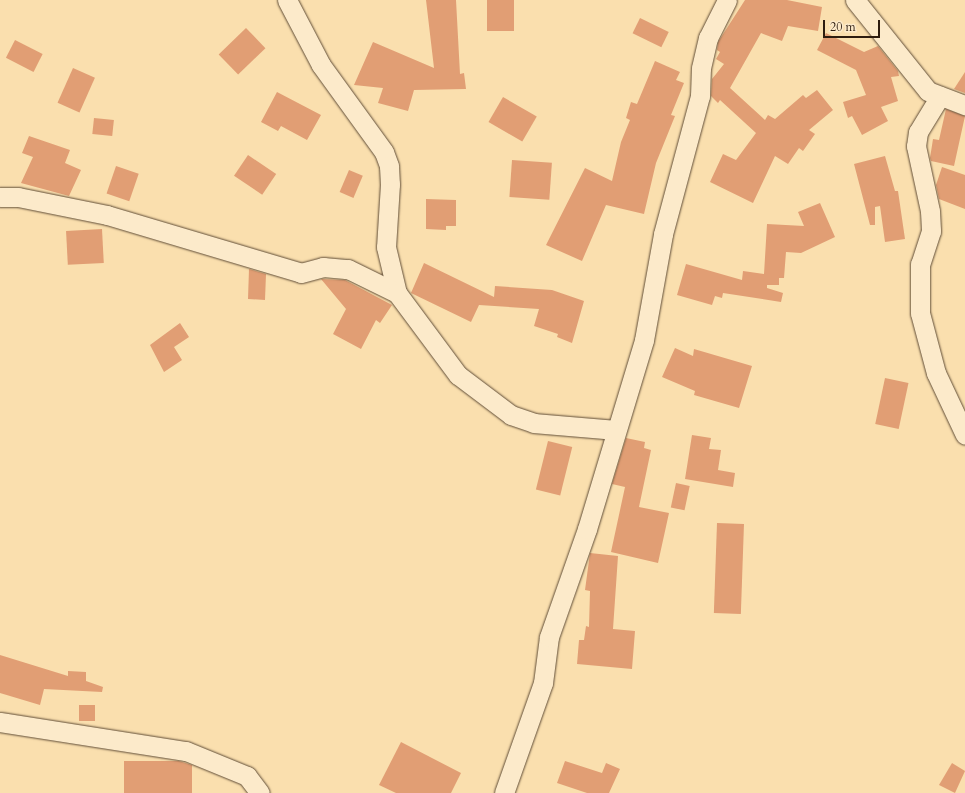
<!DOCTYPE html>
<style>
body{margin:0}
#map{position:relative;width:965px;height:793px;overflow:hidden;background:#fadfae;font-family:Cardo,serif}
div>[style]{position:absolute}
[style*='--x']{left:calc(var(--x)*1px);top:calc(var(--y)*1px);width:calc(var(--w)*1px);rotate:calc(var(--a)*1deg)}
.building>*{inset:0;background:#e19e74;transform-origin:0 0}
.roads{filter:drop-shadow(0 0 1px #604d37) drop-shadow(0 0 1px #604d37)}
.street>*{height:19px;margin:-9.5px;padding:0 9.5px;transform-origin:9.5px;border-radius:9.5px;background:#fceaca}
span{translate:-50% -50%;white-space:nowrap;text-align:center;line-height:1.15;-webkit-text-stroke:3px #fceaca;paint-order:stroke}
.scale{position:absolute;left:823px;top:20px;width:57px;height:18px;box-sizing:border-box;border:2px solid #2d1c0f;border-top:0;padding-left:5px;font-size:12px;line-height:14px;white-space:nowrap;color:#2d1c0f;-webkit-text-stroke:3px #fceaca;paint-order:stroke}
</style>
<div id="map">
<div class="building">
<div style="clip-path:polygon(426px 0,456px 0,460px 74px,464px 73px,466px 89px,414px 90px,408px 111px,378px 103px,383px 88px,354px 85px,373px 42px,434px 68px)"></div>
<div style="left:487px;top:0;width:27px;height:31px"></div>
<div style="clip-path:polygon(745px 0,787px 0,822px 7px,818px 31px,788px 26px,782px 41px,761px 33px,730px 88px,765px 120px,768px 115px,775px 119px,803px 95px,806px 98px,817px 90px,833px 110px,809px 130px,815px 134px,803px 151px,799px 148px,788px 164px,775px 156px,753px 203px,710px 182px,723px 154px,736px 160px,756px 133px,720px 100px,718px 103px,711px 96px,712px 79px,724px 64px,716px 59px,720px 52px,717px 50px,718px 42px)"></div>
<div style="left:640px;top:18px;width:32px;height:17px;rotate:26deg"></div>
<div style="left:246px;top:28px;width:28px;height:38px;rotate:46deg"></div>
<div style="clip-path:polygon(826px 33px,864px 52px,878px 46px,898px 71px,899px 76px,891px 77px,898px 101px,881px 107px,888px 121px,862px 135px,852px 116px,848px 118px,843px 102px,866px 95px,856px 70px,817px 50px)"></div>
<div style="left:15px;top:40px;width:31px;height:20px;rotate:27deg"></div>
<div style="clip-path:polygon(655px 61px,680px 72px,676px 80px,684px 83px,671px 115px,675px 116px,656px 163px,644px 214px,606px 205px,582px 261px,546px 245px,585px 168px,612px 181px,621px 142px,630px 120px,626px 118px,631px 102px,637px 104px)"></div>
<div style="left:73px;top:68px;width:24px;height:38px;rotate:24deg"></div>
<div style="clip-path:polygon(965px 72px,965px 93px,954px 89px)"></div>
<div style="clip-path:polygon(277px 92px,321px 115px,307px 140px,281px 126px,278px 131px,261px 122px)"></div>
<div style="left:503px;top:97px;width:39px;height:29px;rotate:30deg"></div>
<div style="clip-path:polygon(946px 109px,965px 116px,954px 166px,931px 161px,930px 158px,933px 139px,939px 140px)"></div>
<div style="left:94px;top:118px;width:20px;height:16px;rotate:6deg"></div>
<div style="clip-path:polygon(29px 136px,70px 150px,65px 163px,81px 170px,69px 196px,21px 183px,33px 157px,22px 153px)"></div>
<div style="left:248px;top:155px;width:34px;height:25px;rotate:34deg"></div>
<div style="clip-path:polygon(885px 156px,895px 191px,898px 191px,905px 239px,885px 242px,880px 206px,875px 207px,875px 225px,870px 225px,854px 164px)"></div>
<div style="left:512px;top:160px;width:40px;height:37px;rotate:4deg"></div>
<div style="left:116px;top:166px;width:24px;height:29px;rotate:19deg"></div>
<div style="clip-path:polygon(942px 167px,965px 175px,965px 209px,939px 199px,936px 185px)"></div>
<div style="left:349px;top:170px;width:15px;height:24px;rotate:23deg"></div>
<div style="clip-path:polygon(426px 199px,456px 200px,456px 226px,446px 226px,446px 230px,426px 229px)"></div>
<div style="clip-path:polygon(820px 203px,835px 237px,801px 253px,786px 252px,784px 278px,779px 278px,779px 285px,767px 285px,767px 288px,783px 293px,781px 302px,723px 293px,722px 298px,715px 296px,712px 305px,677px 295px,686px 264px,742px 280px,743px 271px,764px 274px,767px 224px,804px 226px,798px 212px)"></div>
<div style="left:102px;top:229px;width:34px;height:36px;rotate:87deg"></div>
<div style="clip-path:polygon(424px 263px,494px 297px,495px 286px,552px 290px,584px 301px,572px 343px,557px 337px,558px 334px,534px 326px,539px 309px,479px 305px,471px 322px,411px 293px)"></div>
<div style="clip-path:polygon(249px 269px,266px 274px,265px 300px,248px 299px)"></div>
<div style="clip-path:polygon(321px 279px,345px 280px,392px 305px,380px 323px,376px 320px,361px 349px,333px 334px,346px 309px)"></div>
<div style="clip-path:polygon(180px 323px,189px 337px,174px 347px,182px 360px,164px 372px,150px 345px)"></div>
<div style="clip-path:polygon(675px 348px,693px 356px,694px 349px,752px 366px,739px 408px,694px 395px,695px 391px,662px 377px)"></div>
<div style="left:885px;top:378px;width:24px;height:47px;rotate:12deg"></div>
<div style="clip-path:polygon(692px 435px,711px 438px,709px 449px,721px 450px,718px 470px,735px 473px,733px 487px,685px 479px)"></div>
<div style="clip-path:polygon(626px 438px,645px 442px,644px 448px,651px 450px,639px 507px,669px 513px,658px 563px,611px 552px,625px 487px,612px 484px)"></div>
<div style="left:548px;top:441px;width:25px;height:50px;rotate:14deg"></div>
<div style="left:676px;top:483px;width:14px;height:25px;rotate:12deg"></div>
<div style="left:717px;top:523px;width:27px;height:90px;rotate:2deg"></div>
<div style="clip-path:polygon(590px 553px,618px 556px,613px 629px,635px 631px,632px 669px,577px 664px,579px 640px,584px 640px,586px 626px,589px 627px,590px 591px,585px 590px)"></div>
<div style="clip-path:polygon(0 655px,68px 676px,68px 671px,86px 672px,86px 681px,103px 687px,102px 692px,44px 689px,40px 705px,0 693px)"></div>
<div style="left:79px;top:705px;width:16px;height:16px"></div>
<div style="clip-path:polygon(401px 742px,461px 773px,451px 793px,396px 793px,379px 785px)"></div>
<div style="clip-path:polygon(124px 761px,179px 761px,192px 765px,192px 793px,124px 793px)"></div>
<div style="clip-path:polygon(565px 761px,602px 773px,606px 763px,620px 769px,609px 793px,587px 793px,557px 783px)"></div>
<div style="clip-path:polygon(952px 763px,965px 771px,955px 793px,939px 785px)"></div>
</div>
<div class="roads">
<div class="street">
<div style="--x:287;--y:0;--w:73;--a:62.4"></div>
<div style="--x:321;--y:65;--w:107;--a:54.1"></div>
<div style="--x:384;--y:152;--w:15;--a:70"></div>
<div style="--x:389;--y:166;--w:18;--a:87"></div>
<div style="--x:390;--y:184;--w:63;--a:93.6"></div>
<div style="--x:386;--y:247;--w:47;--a:76.6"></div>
<div style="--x:855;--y:0;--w:117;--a:51.3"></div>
<div style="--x:928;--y:91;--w:40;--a:21"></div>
<div style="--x:940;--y:96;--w:42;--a:121.4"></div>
<div style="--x:918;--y:132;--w:14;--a:98"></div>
<div style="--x:916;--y:146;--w:66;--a:77.8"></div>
<div style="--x:930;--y:211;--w:20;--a:87"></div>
<div style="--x:931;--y:231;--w:35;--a:108"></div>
<div style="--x:920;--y:264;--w:49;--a:90"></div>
<div style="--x:920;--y:313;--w:62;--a:75.1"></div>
<div style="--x:936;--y:373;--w:68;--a:64.9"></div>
<div style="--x:0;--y:197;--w:18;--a:0"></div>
<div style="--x:18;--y:197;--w:91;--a:11.4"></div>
<div style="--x:107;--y:215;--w:202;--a:16.6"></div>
<div style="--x:301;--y:273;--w:23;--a:-15"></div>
<div style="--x:323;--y:267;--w:25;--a:5"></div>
<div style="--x:348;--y:269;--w:55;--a:26.1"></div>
<div style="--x:397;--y:293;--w:102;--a:53.4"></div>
<div style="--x:458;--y:375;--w:66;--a:37"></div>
<div style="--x:511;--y:415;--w:24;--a:19"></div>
<div style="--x:534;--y:423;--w:82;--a:4.9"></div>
<div style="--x:0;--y:722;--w:188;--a:8.9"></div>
<div style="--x:186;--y:751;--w:66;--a:22.3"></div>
<div style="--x:247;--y:776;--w:21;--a:53"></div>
<div style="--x:504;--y:793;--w:117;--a:-70.5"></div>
<div style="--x:543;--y:683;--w:46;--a:-82.6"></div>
<div style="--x:549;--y:637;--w:114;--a:-70.6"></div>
<div style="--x:587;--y:529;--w:197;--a:-73.2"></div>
<div style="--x:644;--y:340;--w:108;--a:-79.8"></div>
<div style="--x:663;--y:234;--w:143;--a:-75"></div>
<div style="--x:700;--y:96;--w:28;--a:-88"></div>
<div style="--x:701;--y:68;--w:31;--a:-77"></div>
<div style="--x:708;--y:38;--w:42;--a:-63.4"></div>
</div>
</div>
<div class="scale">20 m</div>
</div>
